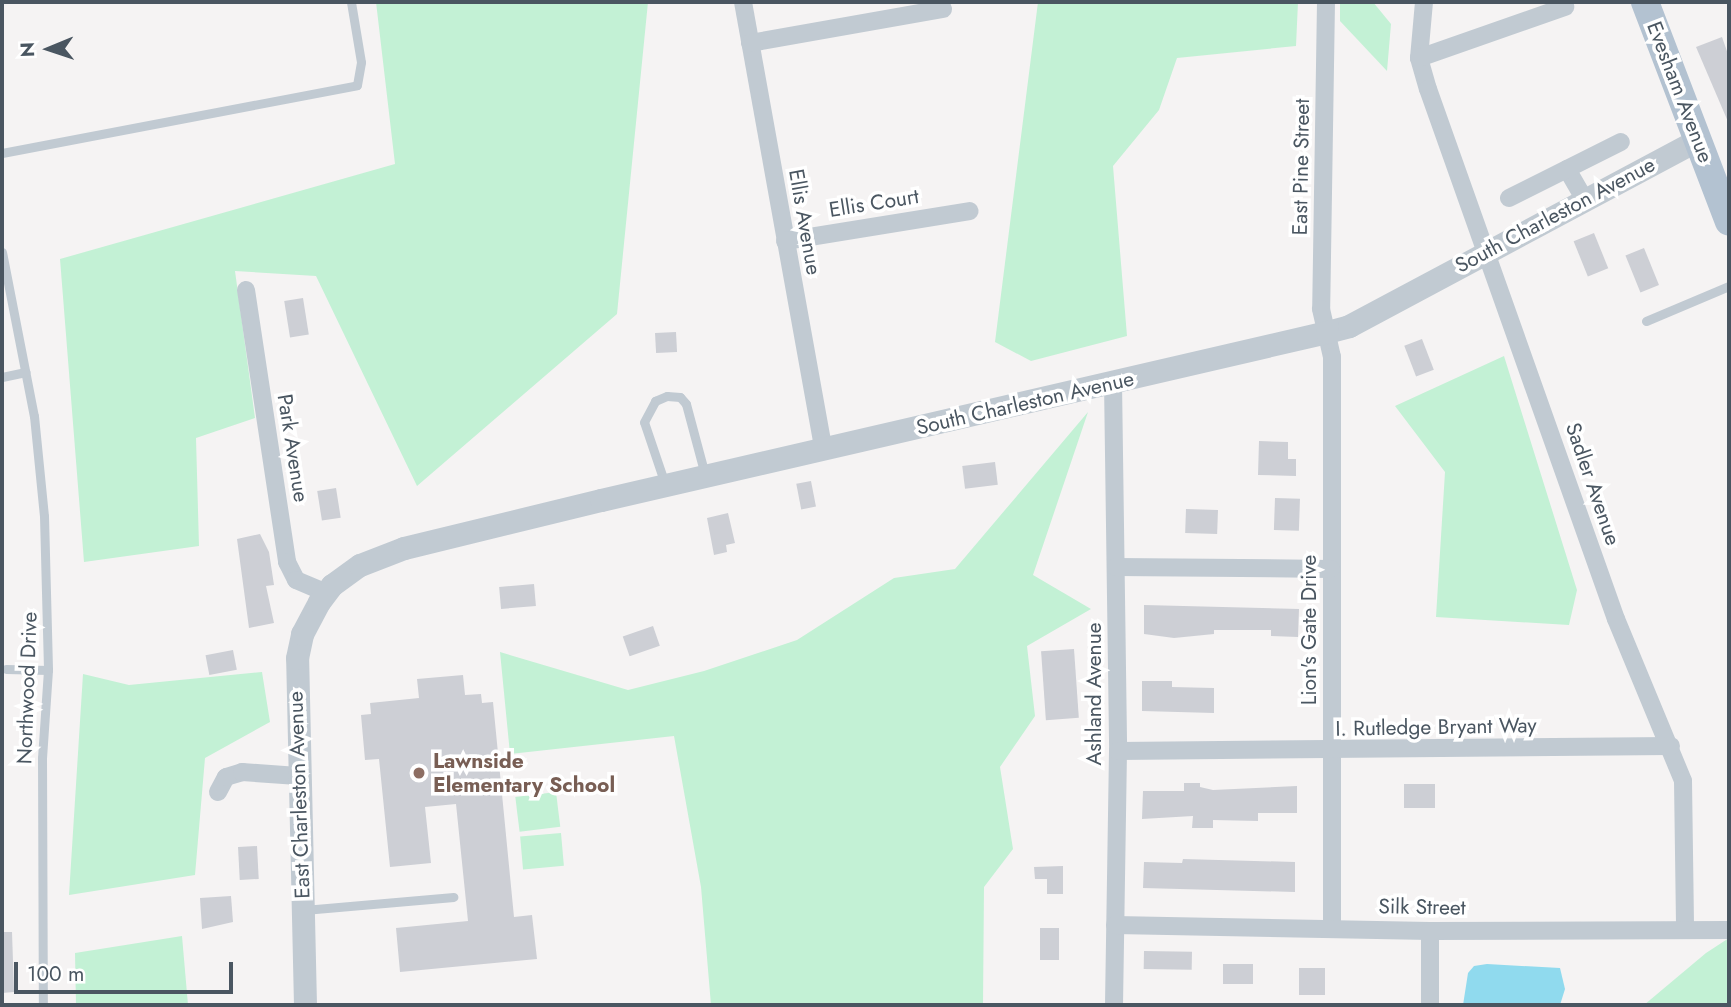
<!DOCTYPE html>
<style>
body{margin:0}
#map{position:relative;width:1731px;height:1007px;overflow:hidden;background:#f5f3f3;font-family:Jost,sans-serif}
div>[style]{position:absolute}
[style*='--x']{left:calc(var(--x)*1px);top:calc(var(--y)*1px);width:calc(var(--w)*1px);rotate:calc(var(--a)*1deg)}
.green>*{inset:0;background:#c3f1d5;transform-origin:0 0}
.water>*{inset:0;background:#90daee}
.building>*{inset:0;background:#cdcfd5;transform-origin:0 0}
.service>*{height:9px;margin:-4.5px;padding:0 4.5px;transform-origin:4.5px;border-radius:4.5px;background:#c1cad2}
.minor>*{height:18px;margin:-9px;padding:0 9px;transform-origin:9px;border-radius:9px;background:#c1cad2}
.tertiary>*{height:23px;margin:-11.5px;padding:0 11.5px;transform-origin:11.5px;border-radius:11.5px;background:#c1cad2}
.primary>*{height:28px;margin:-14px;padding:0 14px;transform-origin:14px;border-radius:14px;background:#b3c2d1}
.dots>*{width:19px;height:19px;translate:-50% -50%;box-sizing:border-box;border:4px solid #fff;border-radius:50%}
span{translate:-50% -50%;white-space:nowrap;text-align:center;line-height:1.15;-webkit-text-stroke:7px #fff;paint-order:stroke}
.street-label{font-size:21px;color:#4a5661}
.education-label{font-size:21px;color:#785e54;font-weight:700}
.left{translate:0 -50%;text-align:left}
.frame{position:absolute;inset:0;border:4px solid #4a5661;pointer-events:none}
.north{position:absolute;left:14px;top:14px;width:70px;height:70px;-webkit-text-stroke:5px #fff;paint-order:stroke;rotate:268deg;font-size:19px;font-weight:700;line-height:28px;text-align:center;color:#4a5661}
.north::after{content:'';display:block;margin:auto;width:24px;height:32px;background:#4a5661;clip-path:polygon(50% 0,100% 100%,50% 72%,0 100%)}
.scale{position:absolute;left:14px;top:962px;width:219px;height:32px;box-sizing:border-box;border:4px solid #4a5661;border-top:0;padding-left:9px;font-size:21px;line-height:24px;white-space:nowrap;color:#4a5661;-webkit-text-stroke:5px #fff;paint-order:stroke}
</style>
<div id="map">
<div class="green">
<div style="clip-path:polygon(376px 2px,648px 2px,617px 314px,417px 486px,316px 276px,235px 271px,255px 418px,196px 438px,199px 546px,84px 562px,60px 259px,395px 164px)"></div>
<div style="clip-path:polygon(1038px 2px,1298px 2px,1296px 46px,1177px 58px,1159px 110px,1113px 166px,1127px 336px,1031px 361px,995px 342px)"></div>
<div style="clip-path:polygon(1340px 2px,1373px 2px,1391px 24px,1387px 71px,1340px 21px)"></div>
<div style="clip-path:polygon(1504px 356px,1577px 590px,1569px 625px,1436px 617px,1445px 472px,1395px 406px)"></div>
<div style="clip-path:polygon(1088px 412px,1033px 575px,1091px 609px,1027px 646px,1035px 716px,1000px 767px,1013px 849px,984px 887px,983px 1005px,711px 1005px,701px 887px,674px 736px,510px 754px,500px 652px,628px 690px,704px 671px,797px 640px,894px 578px,955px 569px)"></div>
<div style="clip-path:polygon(262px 672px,270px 722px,205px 758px,195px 875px,69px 895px,83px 674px,129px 685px)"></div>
<div style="left:556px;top:792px;width:35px;height:41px;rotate:83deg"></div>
<div style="left:561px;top:833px;width:33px;height:41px;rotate:85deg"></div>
<div style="clip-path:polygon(182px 936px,188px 1005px,76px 1005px,75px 953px)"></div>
<div style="clip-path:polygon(1729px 938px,1729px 1005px,1644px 1005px,1706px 953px)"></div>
</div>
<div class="water">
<div style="clip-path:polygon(1487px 964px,1560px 968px,1565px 989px,1560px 1005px,1463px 1005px,1468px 973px,1474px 966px)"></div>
</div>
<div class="building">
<div style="clip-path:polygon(1722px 37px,1729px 57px,1729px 124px,1696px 47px)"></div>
<div style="left:1594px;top:233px;width:38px;height:22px;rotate:68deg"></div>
<div style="left:1644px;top:248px;width:40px;height:20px;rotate:68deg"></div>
<div style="left:303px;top:298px;width:37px;height:19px;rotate:81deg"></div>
<div style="left:676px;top:332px;width:20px;height:21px;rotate:87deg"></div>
<div style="left:1422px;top:339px;width:33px;height:19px;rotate:69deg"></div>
<div style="clip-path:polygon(1259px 441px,1288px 442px,1288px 459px,1296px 459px,1296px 476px,1258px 475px)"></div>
<div style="left:995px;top:462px;width:23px;height:33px;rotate:83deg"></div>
<div style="left:811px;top:481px;width:26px;height:15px;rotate:79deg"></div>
<div style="left:336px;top:488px;width:30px;height:19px;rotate:81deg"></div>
<div style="left:1275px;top:498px;width:25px;height:32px;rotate:2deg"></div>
<div style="left:1186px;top:509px;width:32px;height:24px;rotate:2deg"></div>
<div style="clip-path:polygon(728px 513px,735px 543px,726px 545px,727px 552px,714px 555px,707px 518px)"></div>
<div style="clip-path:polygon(260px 534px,269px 552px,274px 585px,266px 586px,274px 623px,249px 628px,237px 539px)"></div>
<div style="left:534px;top:584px;width:22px;height:35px;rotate:85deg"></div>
<div style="clip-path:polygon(1144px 605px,1299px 609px,1298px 637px,1271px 636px,1271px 630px,1214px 630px,1214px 634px,1174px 638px,1144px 634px)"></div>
<div style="left:653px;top:626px;width:21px;height:32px;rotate:71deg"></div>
<div style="left:1074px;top:649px;width:69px;height:33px;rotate:86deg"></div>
<div style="left:233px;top:650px;width:20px;height:28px;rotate:79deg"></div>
<div style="clip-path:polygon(463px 675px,465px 695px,481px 694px,482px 703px,493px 702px,514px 917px,532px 915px,537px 959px,400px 972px,396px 928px,468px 921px,456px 804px,425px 807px,431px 863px,390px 867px,379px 759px,365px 760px,361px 715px,371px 714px,370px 703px,419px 698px,417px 679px)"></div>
<div style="clip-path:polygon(1142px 681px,1172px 681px,1172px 687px,1214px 688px,1214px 713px,1142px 711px)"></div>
<div style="clip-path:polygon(1184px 783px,1200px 783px,1200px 787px,1213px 790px,1297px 786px,1297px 813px,1258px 813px,1258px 821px,1213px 820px,1213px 828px,1192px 828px,1193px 816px,1142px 819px,1143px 791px,1184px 791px)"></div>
<div style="left:1404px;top:784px;width:31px;height:24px"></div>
<div style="left:257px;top:846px;width:33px;height:19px;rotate:87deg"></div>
<div style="clip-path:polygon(1183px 859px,1295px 862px,1295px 892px,1143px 888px,1144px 862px,1182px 863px)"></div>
<div style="clip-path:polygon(1063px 866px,1063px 894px,1047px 894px,1047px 879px,1035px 879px,1034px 867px)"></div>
<div style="clip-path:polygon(231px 896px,233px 922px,202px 929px,200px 898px)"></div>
<div style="left:1040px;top:928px;width:19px;height:32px"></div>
<div style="clip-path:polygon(2px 932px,12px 932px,14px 992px,2px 993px)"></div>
<div style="left:1144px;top:951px;width:48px;height:18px;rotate:1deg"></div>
<div style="left:1223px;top:964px;width:30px;height:20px"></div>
<div style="left:1299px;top:968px;width:26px;height:27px"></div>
</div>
<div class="service">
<div style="--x:2;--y:153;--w:361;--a:-10.8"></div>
<div style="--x:357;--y:85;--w:23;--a:-80"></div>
<div style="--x:361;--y:62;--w:61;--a:-99.5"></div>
<div style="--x:2;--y:252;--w:167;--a:79"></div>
<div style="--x:34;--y:416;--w:100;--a:84.3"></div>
<div style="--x:44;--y:516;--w:154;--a:88.5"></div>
<div style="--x:48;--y:670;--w:88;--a:93.9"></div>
<div style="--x:42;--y:758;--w:247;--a:89.8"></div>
<div style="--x:1646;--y:321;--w:90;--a:-22.9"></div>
<div style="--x:2;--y:377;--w:24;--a:-12"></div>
<div style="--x:665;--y:484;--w:65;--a:-108.7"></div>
<div style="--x:644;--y:422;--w:24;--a:-62"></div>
<div style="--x:655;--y:401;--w:13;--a:-23"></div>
<div style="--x:667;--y:396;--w:13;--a:4"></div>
<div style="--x:680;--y:397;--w:9;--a:49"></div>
<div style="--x:686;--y:404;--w:73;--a:75"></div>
<div style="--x:6;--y:669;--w:42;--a:1.4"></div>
<div style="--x:304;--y:910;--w:150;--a:-5"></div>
</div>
<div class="minor">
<div style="--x:743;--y:2;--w:455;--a:79.8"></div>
<div style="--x:1326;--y:2;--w:307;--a:90.9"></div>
<div style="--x:1321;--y:309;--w:49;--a:77.1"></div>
<div style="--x:1332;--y:357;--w:571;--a:90"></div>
<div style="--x:1424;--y:2;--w:56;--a:95.1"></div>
<div style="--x:1419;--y:58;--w:32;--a:74"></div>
<div style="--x:1428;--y:89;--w:562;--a:70.47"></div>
<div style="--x:1616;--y:619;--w:175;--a:67.5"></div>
<div style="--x:1683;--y:781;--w:149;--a:89.2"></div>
<div style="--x:750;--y:43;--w:196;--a:-10"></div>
<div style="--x:1419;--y:58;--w:155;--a:-19.3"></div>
<div style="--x:1567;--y:169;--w:34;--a:60"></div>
<div style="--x:1509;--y:198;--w:125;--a:-26.6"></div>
<div style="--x:785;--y:241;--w:187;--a:-9.2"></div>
<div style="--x:246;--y:290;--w:275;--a:81.4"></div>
<div style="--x:287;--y:562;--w:20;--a:63"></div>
<div style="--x:296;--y:580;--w:33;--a:23"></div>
<div style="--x:1113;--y:382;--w:369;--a:89.2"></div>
<div style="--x:1118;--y:751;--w:254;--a:90.9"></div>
<div style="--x:1116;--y:567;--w:215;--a:0.5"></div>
<div style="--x:1118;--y:751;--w:553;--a:-0.52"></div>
<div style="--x:218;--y:792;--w:17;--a:-62"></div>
<div style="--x:226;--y:777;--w:17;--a:-17"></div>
<div style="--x:242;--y:772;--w:56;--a:4.1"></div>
<div style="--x:1115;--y:925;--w:315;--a:1.1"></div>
<div style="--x:1430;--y:931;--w:299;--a:-0.2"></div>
<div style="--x:1430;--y:1005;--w:74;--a:-90"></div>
</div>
<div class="tertiary">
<div style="--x:305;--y:1005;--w:347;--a:-91.3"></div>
<div style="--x:297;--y:658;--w:25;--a:-78"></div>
<div style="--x:302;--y:634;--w:36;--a:-62"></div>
<div style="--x:319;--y:602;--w:21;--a:-53"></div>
<div style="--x:332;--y:585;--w:34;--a:-36"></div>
<div style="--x:360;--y:565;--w:47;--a:-21.1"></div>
<div style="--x:404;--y:548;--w:203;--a:-13.7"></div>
<div style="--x:601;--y:500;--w:745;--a:-13.03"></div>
<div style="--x:1327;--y:332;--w:23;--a:-15"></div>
<div style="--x:1349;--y:326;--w:395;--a:-28.1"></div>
</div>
<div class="primary">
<div style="--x:1645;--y:2;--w:235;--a:69.1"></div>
</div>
<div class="dots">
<div style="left:419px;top:773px;background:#8d6e63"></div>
</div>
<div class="street-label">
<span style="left:1680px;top:92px;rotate:69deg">Evesham Avenue</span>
<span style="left:1301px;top:167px;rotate:-89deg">East Pine Street</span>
<span style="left:874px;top:203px;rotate:-9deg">Ellis Court</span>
<span style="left:1555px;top:215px;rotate:-28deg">South Charleston Avenue</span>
<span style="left:805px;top:222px;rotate:80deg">Ellis Avenue</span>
<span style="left:1025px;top:403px;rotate:-13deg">South Charleston Avenue</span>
<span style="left:293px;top:448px;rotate:81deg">Park Avenue</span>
<span style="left:1593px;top:484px;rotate:71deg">Sadler Avenue</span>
<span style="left:1309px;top:630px;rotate:-90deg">Lion's Gate Drive</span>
<span style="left:27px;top:688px;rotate:-88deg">Northwood Drive</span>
<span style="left:1094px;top:694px;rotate:-90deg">Ashland Avenue</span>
<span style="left:1436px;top:727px;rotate:-1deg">I. Rutledge Bryant Way</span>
<span style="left:299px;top:795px;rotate:-92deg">East Charleston Avenue</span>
<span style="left:1422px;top:907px;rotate:1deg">Silk Street</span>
</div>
<div class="education-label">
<span class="left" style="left:433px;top:773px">Lawnside<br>Elementary School</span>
</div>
<div class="frame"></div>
<div class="north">N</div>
<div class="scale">100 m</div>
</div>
